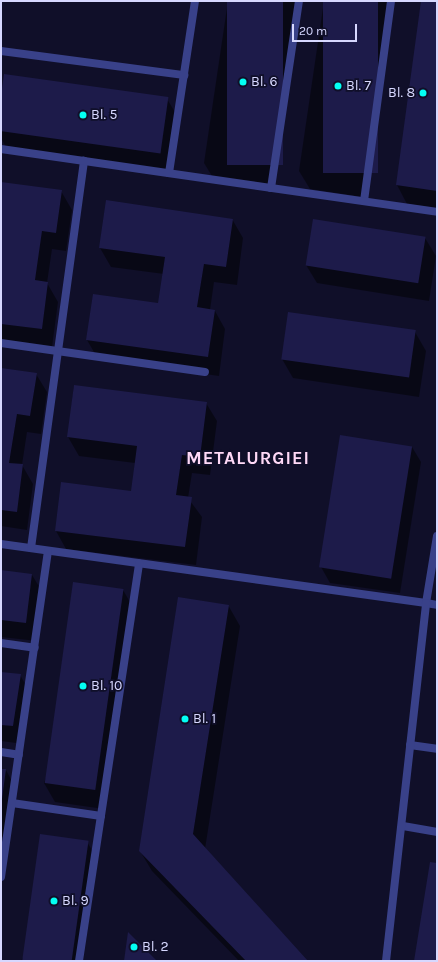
<!DOCTYPE html>
<style>
body{margin:0}
#map{position:relative;width:438px;height:962px;overflow:hidden;background:#100f29;font-family:Karla,sans-serif}
div>[style]{position:absolute}
[style*='--x']{left:calc(var(--x)*1px);top:calc(var(--y)*1px);width:calc(var(--w)*1px);rotate:calc(var(--a)*1deg)}
.shadow>*{inset:0;background:#0007}
.building>*{inset:0;background:#1d1b4a;transform-origin:0 0}
.service>*{height:8px;margin:-4px;padding:0 4px;transform-origin:4px;border-radius:4px;background:#394189}
.minor>*{height:8px;margin:-4px;padding:0 4px;transform-origin:4px;border-radius:4px;background:#394189}
.dots>*{width:11px;height:11px;translate:-50% -50%;box-sizing:border-box;border:2px solid #100f29;border-radius:50%}
span{translate:-50% -50%;white-space:nowrap;text-align:center;line-height:1.15;-webkit-text-stroke:3.5px #100f29;paint-order:stroke}
.poi-label{font-size:14px;color:#d7d8ff}
.left{translate:0 -50%;text-align:left}
.right{translate:-100% -50%;text-align:right}
.district-label{font-size:18px;color:#ffd9f7;font-weight:700;letter-spacing:1px}
.frame{position:absolute;inset:0;border:2px solid #d7d8ff;pointer-events:none}
.scale{position:absolute;left:292px;top:24px;width:65px;height:18px;box-sizing:border-box;border:2px solid #d7d8ff;border-top:0;padding-left:5px;font-size:12px;line-height:14px;white-space:nowrap;color:#d7d8ff;-webkit-text-stroke:3px #100f29;paint-order:stroke}
</style>
<div id="map">
<div class="shadow">
<div style="clip-path:polygon(228px 1px,296px 1px,269px 189px,215px 181px,204px 163px)"></div>
<div style="clip-path:polygon(324px 1px,391px 1px,363px 197px,310px 189px,299px 171px)"></div>
<div style="clip-path:polygon(422px 1px,437px 1px,437px 208px,407px 204px,397px 185px)"></div>
<div style="clip-path:polygon(5px 75px,167px 99px,178px 117px,169px 172px,7px 149px,1px 138px,1px 101px)"></div>
<div style="clip-path:polygon(1px 183px,61px 191px,72px 210px,66px 251px,52px 249px,47px 283px,58px 302px,52px 347px,1px 340px)"></div>
<div style="clip-path:polygon(232px 219px,243px 238px,237px 285px,214px 282px,210px 310px,215px 311px,225px 329px,219px 376px,98px 359px,87px 340px,159px 304px,164px 274px,111px 267px,100px 248px)"></div>
<div style="clip-path:polygon(425px 238px,436px 256px,429px 301px,317px 283px,306px 265px)"></div>
<div style="clip-path:polygon(415px 332px,426px 351px,419px 397px,293px 378px,282px 359px)"></div>
<div style="clip-path:polygon(1px 369px,36px 374px,47px 392px,41px 434px,27px 432px,22px 465px,33px 484px,27px 530px,1px 526px)"></div>
<div style="clip-path:polygon(74px 386px,206px 403px,217px 421px,210px 475px,192px 473px,188px 498px,202px 517px,196px 565px,66px 549px,56px 531px,132px 492px,135px 463px,79px 456px,68px 437px)"></div>
<div style="clip-path:polygon(412px 447px,421px 462px,400px 593px,330px 583px,321px 567px)"></div>
<div style="clip-path:polygon(1px 571px,32px 575px,43px 593px,37px 641px,1px 637px)"></div>
<div style="clip-path:polygon(123px 590px,134px 609px,104px 809px,55px 802px,44px 783px)"></div>
<div style="clip-path:polygon(228px 605px,240px 626px,205px 849px,306px 961px,239px 961px,152px 871px,140px 851px)"></div>
<div style="clip-path:polygon(1px 673px,20px 675px,31px 694px,24px 744px,1px 741px)"></div>
<div style="clip-path:polygon(1px 770px,6px 770px,16px 789px,9px 838px,1px 837px)"></div>
<div style="clip-path:polygon(87px 842px,98px 860px,83px 961px,21px 961px)"></div>
</div>
<div class="building">
<div style="left:227px;top:1px;width:56px;height:164px"></div>
<div style="left:323px;top:1px;width:55px;height:172px"></div>
<div style="clip-path:polygon(421px 1px,437px 1px,437px 191px,396px 185px)"></div>
<div style="left:4px;top:74px;width:166px;height:57px;rotate:8deg"></div>
<div style="clip-path:polygon(1px 182px,62px 190px,56px 233px,42px 231px,35px 280px,48px 282px,42px 329px,1px 324px)"></div>
<div style="clip-path:polygon(106px 200px,233px 219px,226px 267px,204px 264px,197px 307px,215px 310px,208px 357px,86px 340px,93px 294px,158px 303px,165px 257px,99px 248px)"></div>
<div style="left:313px;top:219px;width:114px;height:47px;rotate:9deg"></div>
<div style="left:288px;top:312px;width:129px;height:48px;rotate:8deg"></div>
<div style="clip-path:polygon(1px 368px,37px 373px,30px 416px,17px 414px,9px 463px,23px 464px,17px 512px,1px 510px)"></div>
<div style="clip-path:polygon(74px 385px,207px 402px,200px 457px,182px 455px,176px 495px,192px 497px,185px 547px,55px 531px,61px 482px,131px 491px,137px 446px,67px 437px)"></div>
<div style="left:340px;top:435px;width:73px;height:134px;rotate:9deg"></div>
<div style="clip-path:polygon(1px 570px,32px 574px,26px 623px,1px 620px)"></div>
<div style="left:73px;top:582px;width:51px;height:203px;rotate:8deg"></div>
<div style="clip-path:polygon(178px 597px,229px 605px,193px 834px,308px 961px,246px 961px,139px 851px)"></div>
<div style="clip-path:polygon(1px 672px,21px 674px,13px 726px,1px 725px)"></div>
<div style="clip-path:polygon(1px 769px,6px 769px,2px 799px,1px 799px)"></div>
<div style="left:40px;top:834px;width:49px;height:129px;rotate:8deg"></div>
<div style="clip-path:polygon(430px 862px,437px 863px,437px 961px,414px 961px)"></div>
<div style="clip-path:polygon(128px 932px,157px 961px,124px 961px)"></div>
</div>
<div class="service">
<div style="--x:1;--y:51;--w:185;--a:7.5"></div>
<div style="--x:169;--y:173;--w:174;--a:-81.4"></div>
<div style="--x:271;--y:188;--w:189;--a:-81.5"></div>
<div style="--x:364;--y:201;--w:202;--a:-82.3"></div>
<div style="--x:1;--y:343;--w:206;--a:8.1"></div>
<div style="--x:1;--y:544;--w:429;--a:7.9"></div>
<div style="--x:31;--y:548;--w:391;--a:-82.2"></div>
<div style="--x:1;--y:643;--w:34;--a:8"></div>
<div style="--x:1;--y:752;--w:18;--a:9"></div>
<div style="--x:12;--y:803;--w:90;--a:8.3"></div>
<div style="--x:1;--y:877;--w:329;--a:-81.8"></div>
<div style="--x:79;--y:961;--w:402;--a:-81.4"></div>
</div>
<div class="minor">
<div style="--x:1;--y:149;--w:441;--a:8.2"></div>
<div style="--x:437;--y:536;--w:68;--a:99.3"></div>
<div style="--x:426;--y:603;--w:11;--a:10"></div>
<div style="--x:410;--y:745;--w:27;--a:8"></div>
<div style="--x:403;--y:826;--w:35;--a:10"></div>
<div style="--x:386;--y:961;--w:360;--a:-83.6"></div>
</div>
<div class="dots">
<div style="left:243px;top:82px;background:#03fff4"></div>
<div style="left:338px;top:86px;background:#03fff4"></div>
<div style="left:423px;top:93px;background:#03fff4"></div>
<div style="left:83px;top:115px;background:#03fff4"></div>
<div style="left:83px;top:686px;background:#03fff4"></div>
<div style="left:185px;top:719px;background:#03fff4"></div>
<div style="left:54px;top:901px;background:#03fff4"></div>
<div style="left:134px;top:947px;background:#03fff4"></div>
</div>
<div class="poi-label">
<span class="left" style="left:251px;top:82px">Bl. 6</span>
<span class="left" style="left:346px;top:86px">Bl. 7</span>
<span class="right" style="left:415px;top:93px">Bl. 8</span>
<span class="left" style="left:91px;top:115px">Bl. 5</span>
<span class="left" style="left:91px;top:686px">Bl. 10</span>
<span class="left" style="left:193px;top:719px">Bl. 1</span>
<span class="left" style="left:62px;top:901px">Bl. 9</span>
<span class="left" style="left:142px;top:947px">Bl. 2</span>
</div>
<div class="district-label">
<span style="left:248px;top:458px">METALURGIEI</span>
</div>
<div class="frame"></div>
<div class="scale">20 m</div>
</div>
